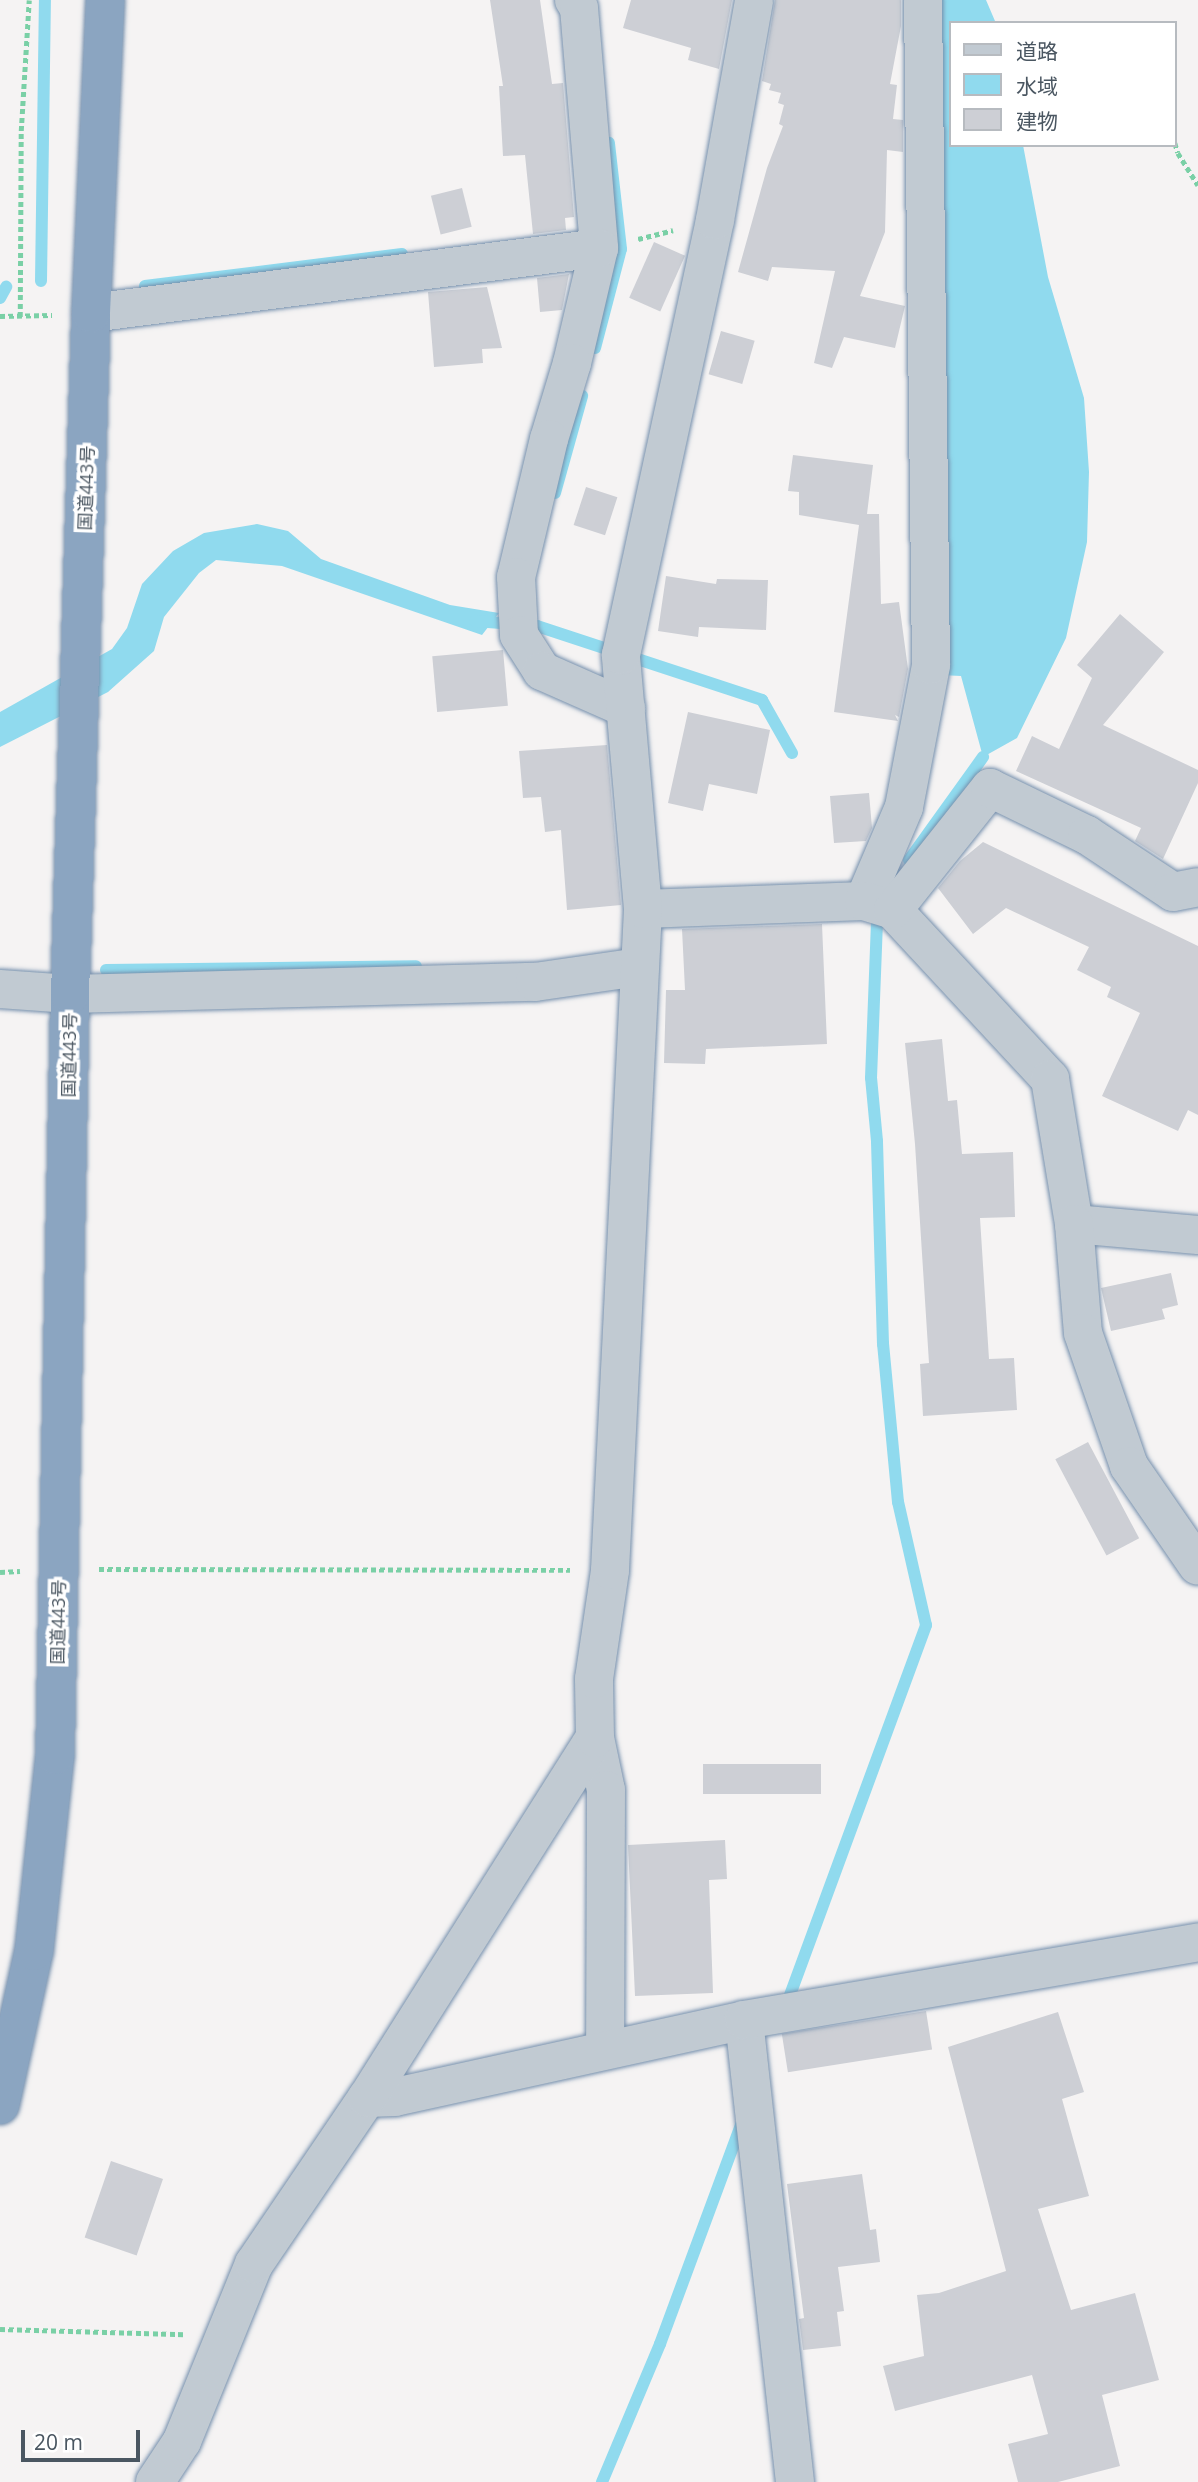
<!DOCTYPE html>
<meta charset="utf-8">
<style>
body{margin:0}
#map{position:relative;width:1198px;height:2482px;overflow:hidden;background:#f5f3f3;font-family:"Open Sans","Noto Sans JP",sans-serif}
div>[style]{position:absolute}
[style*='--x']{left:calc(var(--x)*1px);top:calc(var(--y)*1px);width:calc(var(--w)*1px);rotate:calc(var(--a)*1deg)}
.water>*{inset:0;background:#90daee}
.stream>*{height:12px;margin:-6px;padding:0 6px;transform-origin:6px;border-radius:6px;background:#90daee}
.building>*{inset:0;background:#cdcfd5;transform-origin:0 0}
.path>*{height:4.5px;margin-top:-2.25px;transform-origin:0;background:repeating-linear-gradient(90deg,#7ad0a6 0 5px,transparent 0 8.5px)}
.roads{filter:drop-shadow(0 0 2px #7690ad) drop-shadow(0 0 2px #7690ad)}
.minor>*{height:38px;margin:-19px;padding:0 19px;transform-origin:19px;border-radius:19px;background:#c1cad2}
.highway>*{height:38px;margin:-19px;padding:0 19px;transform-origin:19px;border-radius:19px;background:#8ba5c1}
span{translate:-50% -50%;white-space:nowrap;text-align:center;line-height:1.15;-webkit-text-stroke:7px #fff;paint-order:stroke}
.street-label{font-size:18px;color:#4a5661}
.legend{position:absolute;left:949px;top:21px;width:228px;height:126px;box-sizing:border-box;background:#fff;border:2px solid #b7bbc0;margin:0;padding:9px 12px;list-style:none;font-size:21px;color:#4a5661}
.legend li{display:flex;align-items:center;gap:14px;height:35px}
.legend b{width:35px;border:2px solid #b7bbc0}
.scale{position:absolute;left:21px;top:2430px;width:119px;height:32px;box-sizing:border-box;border:4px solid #4a5661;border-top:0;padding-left:9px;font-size:21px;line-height:24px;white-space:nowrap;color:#4a5661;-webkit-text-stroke:5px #fff;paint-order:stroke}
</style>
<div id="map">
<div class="water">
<div style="clip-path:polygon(937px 0,986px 0,995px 21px,951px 23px,951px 145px,1023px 145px,1048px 277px,1084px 398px,1089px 472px,1087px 542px,1066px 638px,1017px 738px,983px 757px,961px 676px,941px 675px)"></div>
<div style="clip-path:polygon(257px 524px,288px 531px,321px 559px,450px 605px,499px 613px,482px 635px,282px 566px,216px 560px,199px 573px,164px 617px,154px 651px,108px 692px,0 747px,0 712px,112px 649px,127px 628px,142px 584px,173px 551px,204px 533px)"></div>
</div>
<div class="stream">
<div style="--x:41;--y:281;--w:281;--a:-89.2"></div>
<div style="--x:145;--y:286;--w:259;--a:-7.1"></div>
<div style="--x:0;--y:298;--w:13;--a:-61"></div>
<div style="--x:595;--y:348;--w:102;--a:-75.3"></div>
<div style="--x:621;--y:249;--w:107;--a:-96.5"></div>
<div style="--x:555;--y:493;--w:101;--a:-74.4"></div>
<div style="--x:475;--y:621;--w:62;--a:4.6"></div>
<div style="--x:537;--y:626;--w:237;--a:18.2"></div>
<div style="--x:762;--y:700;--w:61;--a:60.5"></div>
<div style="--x:909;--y:860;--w:127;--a:-54.3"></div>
<div style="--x:106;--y:970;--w:310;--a:-0.7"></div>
<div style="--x:790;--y:1995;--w:394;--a:-69.8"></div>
<div style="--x:926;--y:1625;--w:126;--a:-102.8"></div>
<div style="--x:898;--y:1502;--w:159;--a:-95.4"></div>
<div style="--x:883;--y:1344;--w:203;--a:-91.7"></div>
<div style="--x:877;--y:1141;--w:63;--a:-95.4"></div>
<div style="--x:871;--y:1078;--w:153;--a:-87.8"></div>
<div style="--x:602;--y:2482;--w:150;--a:-67.2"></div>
<div style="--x:660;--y:2344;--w:239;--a:-69.7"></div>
</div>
<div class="building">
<div style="clip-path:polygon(490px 0,540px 0,552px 84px,563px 83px,574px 217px,565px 218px,566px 230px,533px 234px,525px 155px,503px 156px,499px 86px,503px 86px)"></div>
<div style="clip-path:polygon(631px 0,732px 0,719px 69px,688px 60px,691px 48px,623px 28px)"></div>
<div style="clip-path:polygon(775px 0,901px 0,901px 26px,890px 84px,897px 85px,893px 119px,903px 120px,903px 152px,887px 150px,885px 232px,860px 296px,905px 306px,895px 348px,844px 337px,832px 368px,814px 363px,835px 271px,772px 267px,768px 281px,738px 272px,767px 168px,783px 126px,779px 124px,784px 105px,778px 103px,781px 93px,769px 90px,771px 84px,762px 81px)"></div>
<div style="left:462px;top:188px;width:40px;height:32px;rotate:76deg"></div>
<div style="left:654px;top:242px;width:34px;height:61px;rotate:24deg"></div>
<div style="clip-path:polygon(569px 274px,562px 310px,540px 312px,537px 278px)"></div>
<div style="clip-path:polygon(487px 287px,502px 348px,482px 349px,483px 363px,434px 367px,428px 292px)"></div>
<div style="left:721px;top:331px;width:35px;height:45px;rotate:16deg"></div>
<div style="clip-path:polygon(793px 455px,873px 465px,867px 514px,879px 514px,881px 604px,899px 602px,908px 669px,899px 717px,895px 715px,898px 721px,834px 712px,859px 525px,799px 515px,799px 492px,788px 491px)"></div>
<div style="left:586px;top:487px;width:33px;height:40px;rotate:18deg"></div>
<div style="clip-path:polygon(666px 576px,716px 584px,717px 579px,768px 580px,766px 630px,699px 627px,698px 637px,658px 631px)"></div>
<div style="clip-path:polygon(1120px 614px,1164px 652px,1103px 725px,1198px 770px,1198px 783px,1163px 859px,1135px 841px,1141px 828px,1016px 771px,1032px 736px,1059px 749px,1092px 678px,1077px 665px)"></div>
<div style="left:503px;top:650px;width:56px;height:71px;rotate:85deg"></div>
<div style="clip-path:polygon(688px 712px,770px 730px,757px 794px,709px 784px,703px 811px,668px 803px)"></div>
<div style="clip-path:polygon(607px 745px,621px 905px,567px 910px,561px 830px,545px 832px,541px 797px,523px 798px,519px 751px)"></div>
<div style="clip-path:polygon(869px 793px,872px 828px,866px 841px,834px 843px,830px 796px)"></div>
<div style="clip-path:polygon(983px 842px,1198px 946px,1198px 1115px,1188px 1110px,1178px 1131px,1102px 1096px,1140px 1013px,1107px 997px,1111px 987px,1077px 970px,1089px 947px,1006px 908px,973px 934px,938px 888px,960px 861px)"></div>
<div style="clip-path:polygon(822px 924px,827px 1044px,706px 1049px,705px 1064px,664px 1063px,666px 990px,685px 990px,682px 929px)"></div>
<div style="clip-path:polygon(942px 1039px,948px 1101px,957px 1100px,962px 1154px,1013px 1152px,1015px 1217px,980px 1218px,989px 1359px,1014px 1358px,1017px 1410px,923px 1416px,920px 1364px,929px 1363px,915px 1144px,905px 1043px)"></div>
<div style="clip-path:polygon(1171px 1273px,1178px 1305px,1162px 1309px,1165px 1319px,1111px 1331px,1101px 1288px)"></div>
<div style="left:1088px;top:1442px;width:109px;height:37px;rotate:62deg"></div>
<div style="left:703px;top:1764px;width:118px;height:30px"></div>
<div style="clip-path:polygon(725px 1840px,727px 1879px,709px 1880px,713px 1993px,635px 1996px,628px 1845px)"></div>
<div style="left:926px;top:2011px;width:39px;height:146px;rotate:81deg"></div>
<div style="clip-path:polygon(1058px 2012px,1084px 2092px,1062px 2099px,1089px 2196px,1038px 2209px,1071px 2310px,1135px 2293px,1159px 2380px,1102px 2395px,1120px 2466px,1058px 2482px,1018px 2482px,1008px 2444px,1048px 2434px,1032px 2375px,895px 2411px,883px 2366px,924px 2356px,917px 2295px,939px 2293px,1006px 2271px,948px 2047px)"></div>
<div style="left:111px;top:2161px;width:55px;height:81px;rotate:19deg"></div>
<div style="clip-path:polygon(862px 2174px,870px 2230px,876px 2229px,880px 2262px,838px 2267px,844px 2311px,837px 2312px,841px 2346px,803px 2350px,799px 2319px,804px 2318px,787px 2184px)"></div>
</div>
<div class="path">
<div style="--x:1175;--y:143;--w:10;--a:73"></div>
<div style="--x:1178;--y:153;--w:38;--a:58"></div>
<div style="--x:638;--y:239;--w:36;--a:-14"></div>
<div style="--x:0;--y:316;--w:52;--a:-1.1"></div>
<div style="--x:20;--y:317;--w:186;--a:-89.7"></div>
<div style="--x:21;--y:131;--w:131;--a:-86.5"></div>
<div style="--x:99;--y:1569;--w:471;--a:0.1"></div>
<div style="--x:0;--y:1572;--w:20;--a:-3"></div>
<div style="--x:0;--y:2329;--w:184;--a:1.6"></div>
</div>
<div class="roads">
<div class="minor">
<div style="--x:574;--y:0;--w:9;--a:58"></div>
<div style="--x:579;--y:8;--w:241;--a:85.2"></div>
<div style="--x:599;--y:248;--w:118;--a:103.2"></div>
<div style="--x:572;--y:363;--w:79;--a:106.8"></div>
<div style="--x:549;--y:439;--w:142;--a:103.4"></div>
<div style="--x:516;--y:577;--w:58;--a:87"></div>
<div style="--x:519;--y:635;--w:43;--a:57.4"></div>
<div style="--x:542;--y:671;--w:92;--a:23.8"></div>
<div style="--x:91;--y:313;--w:512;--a:-7.29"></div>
<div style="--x:864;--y:901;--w:102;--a:-66.9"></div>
<div style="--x:904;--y:807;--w:145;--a:-79.2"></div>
<div style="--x:931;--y:665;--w:665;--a:-90.69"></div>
<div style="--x:643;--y:909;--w:221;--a:-2.1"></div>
<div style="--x:864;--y:901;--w:30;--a:17"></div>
<div style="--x:893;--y:910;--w:231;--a:47.1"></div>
<div style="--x:1050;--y:1079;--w:147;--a:80.6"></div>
<div style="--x:1074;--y:1224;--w:124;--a:5.1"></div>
<div style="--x:893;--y:910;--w:156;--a:-51.5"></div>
<div style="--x:990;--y:788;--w:108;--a:25.9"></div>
<div style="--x:1087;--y:835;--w:103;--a:33.5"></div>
<div style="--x:1173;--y:892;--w:25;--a:-11"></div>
<div style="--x:0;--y:989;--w:70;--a:4.1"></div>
<div style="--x:70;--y:994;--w:465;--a:-1.5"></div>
<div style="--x:535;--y:982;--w:105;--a:-8.2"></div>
<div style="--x:1074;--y:1224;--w:109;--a:85.3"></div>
<div style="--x:1083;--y:1333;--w:141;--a:70.9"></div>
<div style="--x:1129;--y:1466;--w:121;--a:55.4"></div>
<div style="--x:595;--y:1738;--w:53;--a:78.1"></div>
<div style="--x:606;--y:1790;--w:260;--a:90.2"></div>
<div style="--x:744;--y:2020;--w:465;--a:83.7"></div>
<div style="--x:367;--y:2098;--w:28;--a:-2"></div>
<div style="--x:395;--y:2097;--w:357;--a:-12.4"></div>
<div style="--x:744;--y:2020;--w:461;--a:-9.7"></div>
<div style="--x:155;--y:2482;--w:49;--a:-56.6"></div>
<div style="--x:182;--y:2441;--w:191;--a:-67.9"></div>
<div style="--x:254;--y:2264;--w:201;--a:-55.8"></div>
<div style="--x:367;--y:2098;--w:426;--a:-57.7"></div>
<div style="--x:595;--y:1738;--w:59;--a:-91"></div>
<div style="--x:594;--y:1679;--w:110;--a:-81.6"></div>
<div style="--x:610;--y:1570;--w:662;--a:-87.14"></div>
<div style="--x:643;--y:909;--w:255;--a:-95"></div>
<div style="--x:621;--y:655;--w:445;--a:-77.8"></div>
<div style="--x:715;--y:220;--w:223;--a:-79.9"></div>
</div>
<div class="highway">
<div style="--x:0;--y:2105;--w:158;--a:-77.6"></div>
<div style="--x:34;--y:1951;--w:197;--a:-83.9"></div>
<div style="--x:55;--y:1755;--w:761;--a:-88.87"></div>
<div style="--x:70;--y:994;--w:681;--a:-88.23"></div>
<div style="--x:91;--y:313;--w:313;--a:-87.4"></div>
</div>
</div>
<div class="street-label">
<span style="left:86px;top:488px;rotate:-88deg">国道443号</span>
<span style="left:69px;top:1055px;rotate:-89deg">国道443号</span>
<span style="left:58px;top:1622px;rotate:-89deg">国道443号</span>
</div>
<ul class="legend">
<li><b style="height:9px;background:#c1cad2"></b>道路</li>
<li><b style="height:19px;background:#90daee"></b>水域</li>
<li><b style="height:19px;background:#cdcfd5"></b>建物</li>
</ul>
<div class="scale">20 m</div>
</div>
